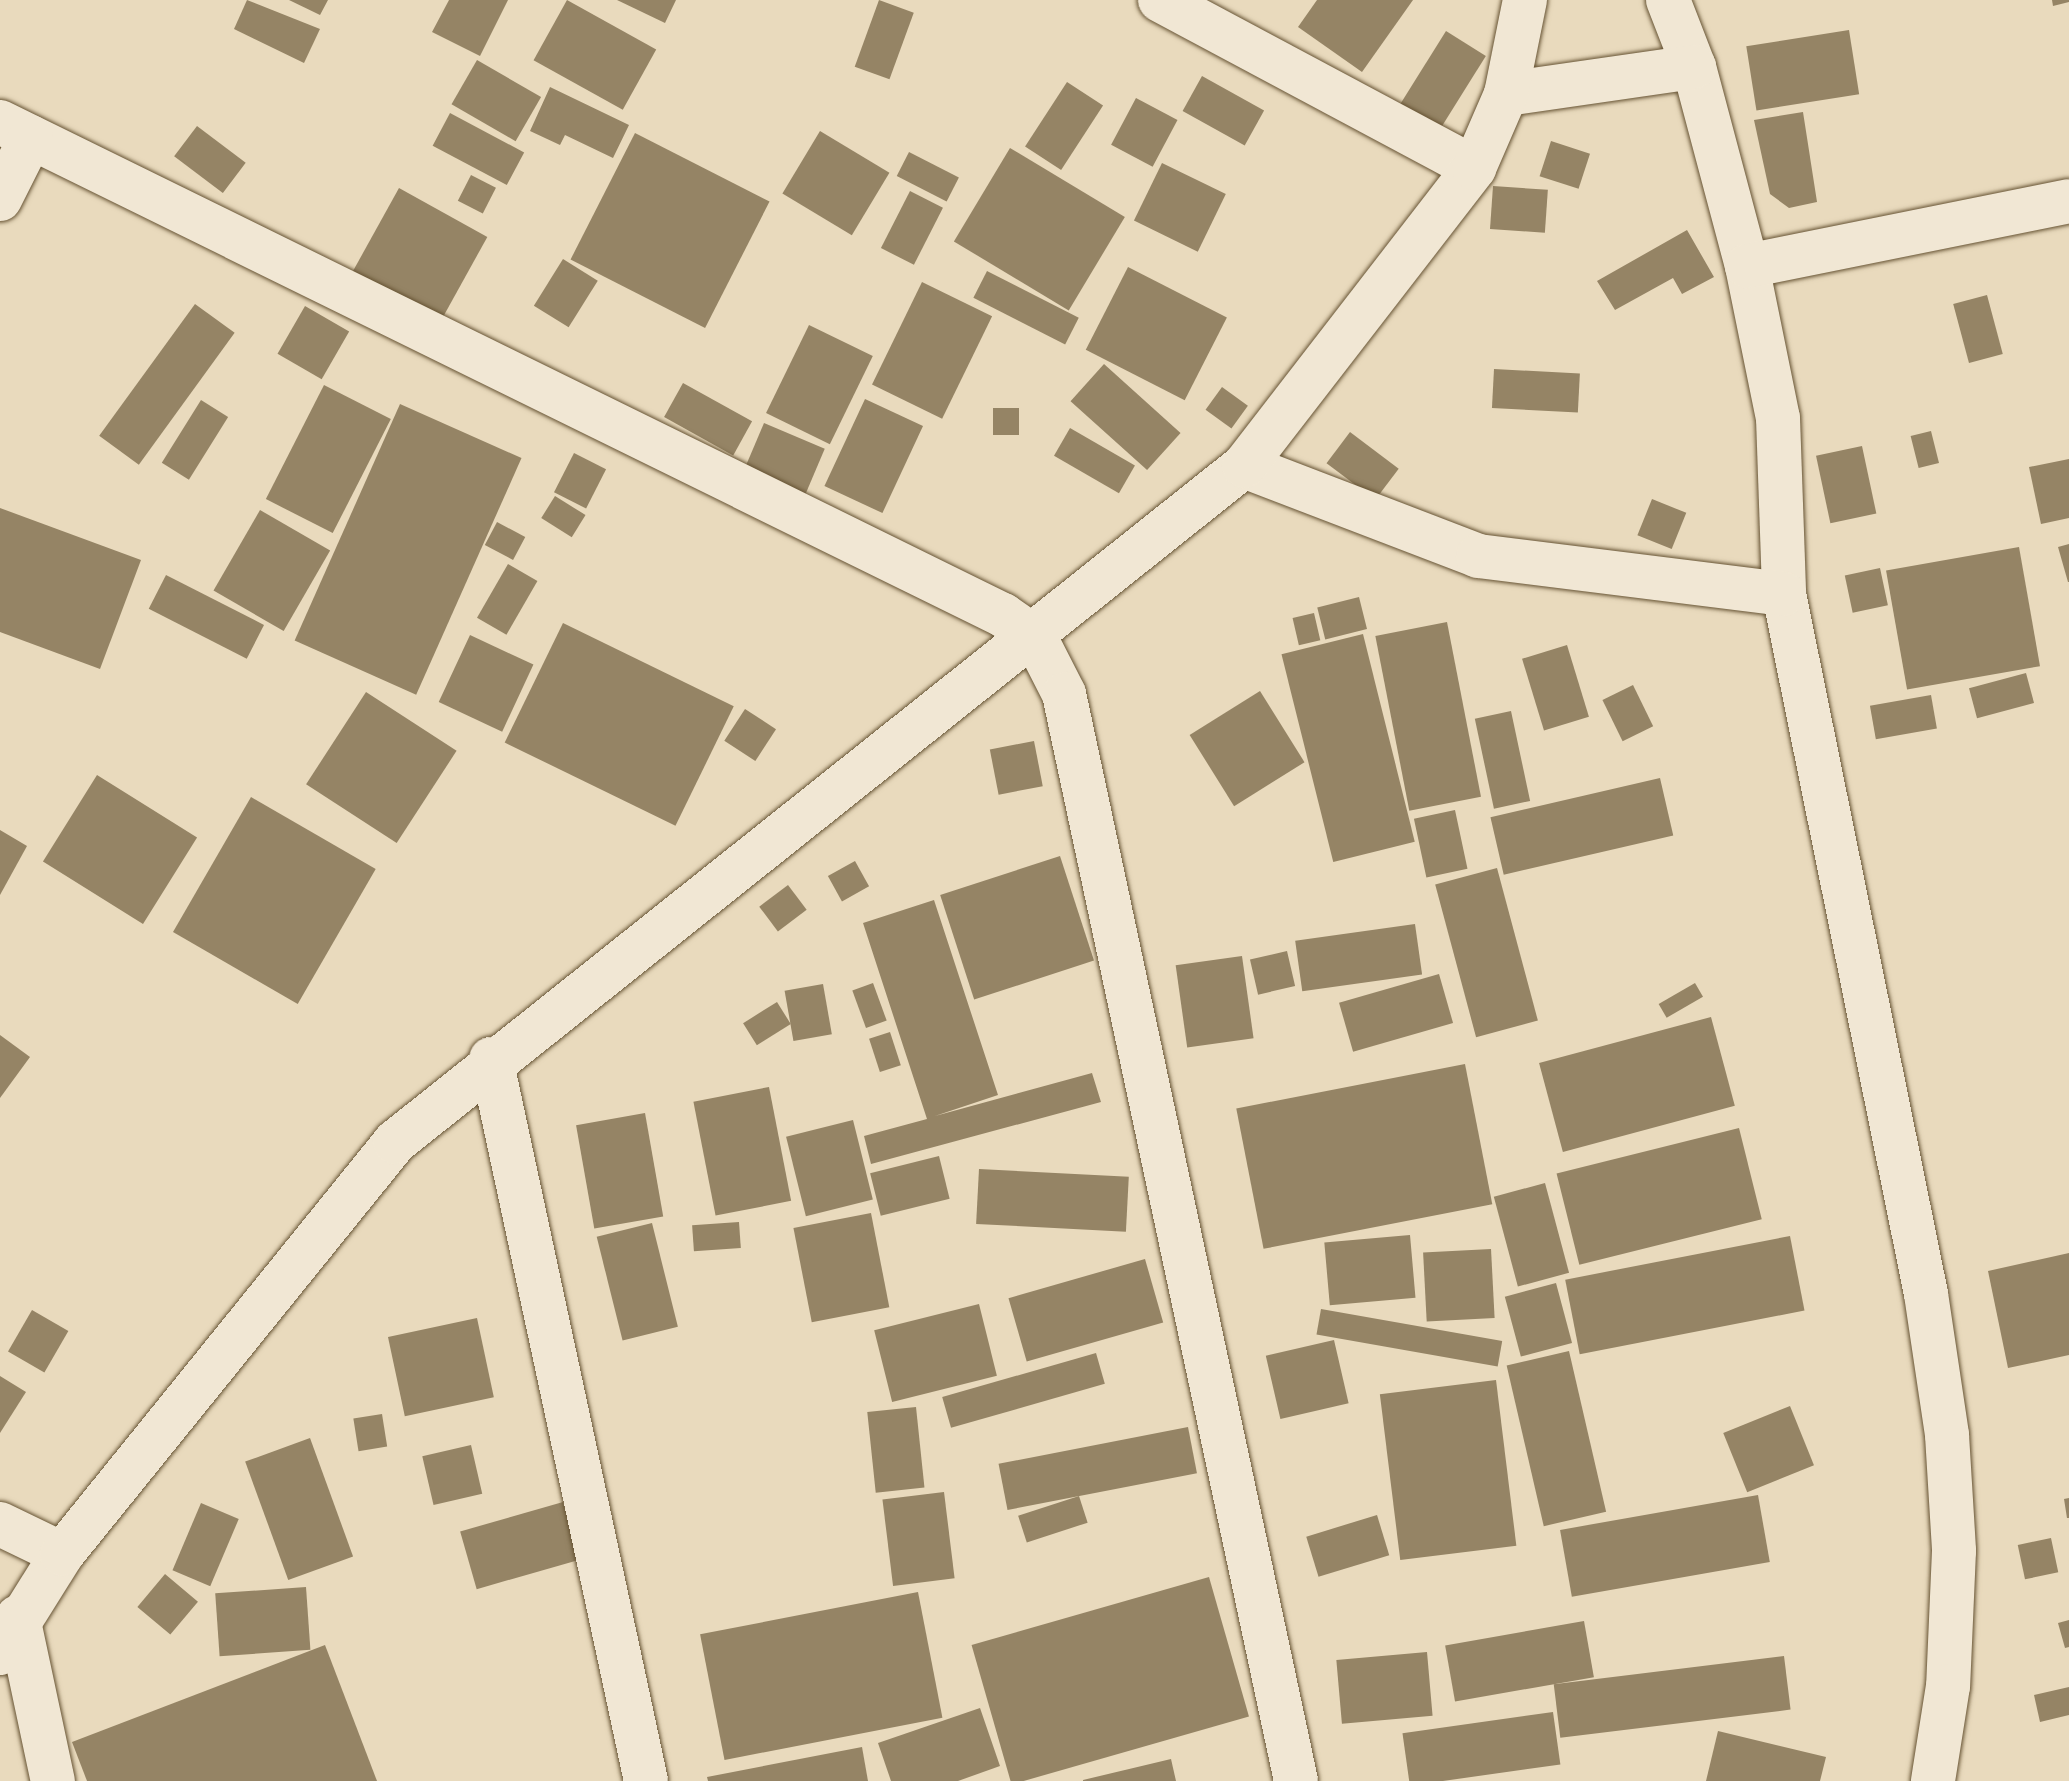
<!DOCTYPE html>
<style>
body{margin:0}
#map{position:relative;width:2069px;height:1781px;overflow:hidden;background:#e9dabd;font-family:"Libre Caslon Text",serif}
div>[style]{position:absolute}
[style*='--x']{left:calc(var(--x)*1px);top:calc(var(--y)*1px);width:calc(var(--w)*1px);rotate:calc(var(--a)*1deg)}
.building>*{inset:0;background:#958465;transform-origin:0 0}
.roads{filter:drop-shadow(0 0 2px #665333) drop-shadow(0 0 2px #665333)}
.minor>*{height:44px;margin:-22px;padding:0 22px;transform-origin:22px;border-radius:22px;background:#f1e7d4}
span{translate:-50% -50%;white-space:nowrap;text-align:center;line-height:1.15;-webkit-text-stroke:7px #f1e7d4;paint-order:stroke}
</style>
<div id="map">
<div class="building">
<div style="clip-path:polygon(247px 0,320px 29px,304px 63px,234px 29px)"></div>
<div style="clip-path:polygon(289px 0,328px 0,320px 15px)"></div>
<div style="clip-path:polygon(449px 0,508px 0,480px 56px,432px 32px)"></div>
<div style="left:567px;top:0;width:102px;height:69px;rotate:29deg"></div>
<div style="clip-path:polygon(617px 0,676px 0,665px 23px)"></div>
<div style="left:879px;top:0;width:37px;height:71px;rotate:20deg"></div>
<div style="clip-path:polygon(1317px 0,1413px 0,1362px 72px,1298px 27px)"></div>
<div style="clip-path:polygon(2052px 0,2069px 0,2069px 2px,2053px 6px)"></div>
<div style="left:1849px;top:30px;width:65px;height:104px;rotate:81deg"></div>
<div style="left:1446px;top:31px;width:47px;height:93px;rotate:32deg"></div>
<div style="left:477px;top:60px;width:74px;height:51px;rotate:30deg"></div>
<div style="left:1202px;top:76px;width:71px;height:40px;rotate:29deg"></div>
<div style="left:1067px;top:82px;width:43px;height:77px;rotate:33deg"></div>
<div style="clip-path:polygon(550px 87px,629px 125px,613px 158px,565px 135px,560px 145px,530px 131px)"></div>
<div style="left:1136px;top:98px;width:47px;height:53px;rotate:28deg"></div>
<div style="clip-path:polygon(1803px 112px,1817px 202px,1789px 208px,1770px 194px,1754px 120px)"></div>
<div style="left:450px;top:113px;width:84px;height:37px;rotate:28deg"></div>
<div style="left:197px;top:126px;width:61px;height:38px;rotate:37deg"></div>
<div style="left:820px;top:131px;width:81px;height:73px;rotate:31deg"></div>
<div style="left:635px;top:133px;width:151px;height:142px;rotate:27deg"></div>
<div style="left:1551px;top:141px;width:41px;height:37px;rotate:18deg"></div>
<div style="left:1010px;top:148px;width:134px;height:109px;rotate:31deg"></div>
<div style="left:909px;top:152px;width:56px;height:27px;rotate:27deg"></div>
<div style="left:1162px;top:163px;width:71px;height:64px;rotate:26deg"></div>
<div style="left:471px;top:175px;width:28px;height:29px;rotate:27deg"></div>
<div style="left:1493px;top:186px;width:55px;height:43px;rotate:4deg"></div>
<div style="left:399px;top:188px;width:101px;height:96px;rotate:29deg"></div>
<div style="left:910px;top:191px;width:37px;height:64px;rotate:27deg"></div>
<div style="clip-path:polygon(1687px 230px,1714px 277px,1682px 294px,1673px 278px,1615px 310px,1597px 281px)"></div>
<div style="left:563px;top:259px;width:41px;height:55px;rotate:32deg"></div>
<div style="left:1128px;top:267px;width:111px;height:93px;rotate:27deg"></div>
<div style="left:987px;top:271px;width:103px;height:30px;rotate:27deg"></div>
<div style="left:922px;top:282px;width:78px;height:114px;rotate:26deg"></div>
<div style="left:1987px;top:295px;width:61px;height:35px;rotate:75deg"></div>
<div style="left:195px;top:304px;width:49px;height:163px;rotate:36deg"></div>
<div style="left:305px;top:306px;width:51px;height:55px;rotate:30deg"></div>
<div style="left:809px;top:325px;width:71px;height:98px;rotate:26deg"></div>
<div style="left:1104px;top:364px;width:103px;height:50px;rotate:42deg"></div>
<div style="left:1494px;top:369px;width:86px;height:39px;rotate:3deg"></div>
<div style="left:683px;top:383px;width:79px;height:39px;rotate:29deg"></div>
<div style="left:324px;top:385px;width:75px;height:128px;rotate:27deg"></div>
<div style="left:1222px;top:387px;width:32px;height:28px;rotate:36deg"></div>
<div style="left:865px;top:399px;width:64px;height:96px;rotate:25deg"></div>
<div style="left:201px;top:400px;width:32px;height:74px;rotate:32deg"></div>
<div style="left:400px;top:404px;width:133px;height:259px;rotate:24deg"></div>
<div style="left:993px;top:408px;width:26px;height:27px"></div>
<div style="left:764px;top:423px;width:66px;height:63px;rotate:23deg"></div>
<div style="left:1070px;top:428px;width:75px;height:32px;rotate:30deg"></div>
<div style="left:1931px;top:431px;width:33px;height:21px;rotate:76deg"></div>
<div style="left:1350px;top:432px;width:61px;height:39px;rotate:37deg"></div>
<div style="left:1862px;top:446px;width:69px;height:47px;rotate:78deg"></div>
<div style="left:574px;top:453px;width:36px;height:44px;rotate:27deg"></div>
<div style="clip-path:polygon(2069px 459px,2069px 518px,2041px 524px,2029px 467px)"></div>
<div style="left:555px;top:496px;width:36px;height:26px;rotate:32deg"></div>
<div style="left:1652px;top:499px;width:37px;height:39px;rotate:22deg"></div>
<div style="clip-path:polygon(0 508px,141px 560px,100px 669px,0 632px)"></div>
<div style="left:260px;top:510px;width:81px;height:93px;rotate:30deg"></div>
<div style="left:497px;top:522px;width:32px;height:26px;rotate:28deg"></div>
<div style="clip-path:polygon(2069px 544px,2069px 582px,2068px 582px,2058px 547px)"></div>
<div style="left:2019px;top:547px;width:121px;height:135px;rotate:80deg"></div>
<div style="left:508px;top:564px;width:34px;height:62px;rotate:30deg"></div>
<div style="left:1880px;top:568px;width:38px;height:36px;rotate:78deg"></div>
<div style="left:166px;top:575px;width:110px;height:38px;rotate:27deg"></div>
<div style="left:1359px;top:597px;width:33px;height:43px;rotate:76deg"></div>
<div style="left:1314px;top:613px;width:28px;height:22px;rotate:77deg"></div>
<div style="left:1447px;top:622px;width:178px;height:73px;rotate:79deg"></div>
<div style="left:563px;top:623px;width:190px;height:133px;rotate:26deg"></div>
<div style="left:1363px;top:634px;width:214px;height:84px;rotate:76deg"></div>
<div style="left:470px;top:635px;width:70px;height:74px;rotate:25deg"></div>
<div style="left:1567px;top:645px;width:75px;height:47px;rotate:73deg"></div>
<div style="left:2026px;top:673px;width:31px;height:59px;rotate:75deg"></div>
<div style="left:1633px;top:685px;width:46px;height:34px;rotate:64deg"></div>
<div style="left:1260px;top:691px;width:84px;height:83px;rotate:58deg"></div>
<div style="left:366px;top:692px;width:108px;height:110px;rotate:33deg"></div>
<div style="left:1931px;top:695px;width:34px;height:62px;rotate:80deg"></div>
<div style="left:745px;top:709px;width:37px;height:38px;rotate:33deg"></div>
<div style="left:1511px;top:711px;width:92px;height:37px;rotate:78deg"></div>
<div style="left:1034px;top:741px;width:46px;height:45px;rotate:79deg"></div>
<div style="left:97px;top:775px;width:118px;height:102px;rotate:32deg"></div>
<div style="left:1660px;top:778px;width:59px;height:174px;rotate:77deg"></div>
<div style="left:251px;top:797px;width:144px;height:156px;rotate:30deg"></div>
<div style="left:1455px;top:810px;width:60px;height:42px;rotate:78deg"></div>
<div style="clip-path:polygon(0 830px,27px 846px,0 895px)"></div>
<div style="left:1060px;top:856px;width:110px;height:126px;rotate:72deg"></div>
<div style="left:855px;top:861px;width:29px;height:31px;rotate:61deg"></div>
<div style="left:1497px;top:868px;width:158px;height:64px;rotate:75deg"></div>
<div style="left:788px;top:885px;width:31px;height:36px;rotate:53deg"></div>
<div style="clip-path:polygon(934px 900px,998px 1095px,935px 1116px,1092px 1073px,1101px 1102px,871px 1164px,864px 1136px,927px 1119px,863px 923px)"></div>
<div style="left:1415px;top:924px;width:51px;height:121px;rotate:82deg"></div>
<div style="left:1287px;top:951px;width:36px;height:38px;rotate:77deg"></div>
<div style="left:1242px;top:956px;width:83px;height:67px;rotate:82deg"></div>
<div style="left:1439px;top:974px;width:51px;height:104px;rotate:74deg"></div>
<div style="left:873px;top:983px;width:40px;height:22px;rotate:70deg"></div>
<div style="left:1695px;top:983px;width:16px;height:42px;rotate:60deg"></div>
<div style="left:823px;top:984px;width:51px;height:39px;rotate:80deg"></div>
<div style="left:777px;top:1002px;width:26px;height:40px;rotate:58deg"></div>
<div style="left:1711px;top:1017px;width:92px;height:178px;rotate:75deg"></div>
<div style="left:890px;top:1032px;width:35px;height:22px;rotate:72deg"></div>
<div style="clip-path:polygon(0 1035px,30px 1057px,0 1098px)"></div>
<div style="left:1465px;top:1064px;width:143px;height:233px;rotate:79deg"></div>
<div style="left:769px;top:1087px;width:116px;height:77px;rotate:79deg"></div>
<div style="left:645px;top:1113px;width:105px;height:70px;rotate:80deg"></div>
<div style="left:853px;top:1120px;width:82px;height:69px;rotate:76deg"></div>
<div style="left:1739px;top:1128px;width:94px;height:188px;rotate:76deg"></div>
<div style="left:939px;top:1156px;width:44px;height:71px;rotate:76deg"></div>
<div style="left:979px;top:1169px;width:150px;height:55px;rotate:3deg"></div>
<div style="left:1545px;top:1183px;width:93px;height:53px;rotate:75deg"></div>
<div style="left:871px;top:1213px;width:96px;height:79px;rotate:79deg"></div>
<div style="left:739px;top:1222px;width:26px;height:47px;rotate:86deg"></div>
<div style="left:652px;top:1223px;width:107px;height:57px;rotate:76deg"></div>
<div style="left:1410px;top:1235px;width:63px;height:86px;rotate:85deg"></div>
<div style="left:1790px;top:1236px;width:76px;height:229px;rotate:79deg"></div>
<div style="left:1491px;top:1249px;width:69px;height:68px;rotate:87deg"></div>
<div style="clip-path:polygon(2069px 1253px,2069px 1355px,2008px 1368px,1988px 1271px)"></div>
<div style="left:1145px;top:1259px;width:66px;height:142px;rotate:74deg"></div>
<div style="left:1556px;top:1283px;width:62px;height:53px;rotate:75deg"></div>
<div style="left:979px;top:1304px;width:74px;height:108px;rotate:76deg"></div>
<div style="left:1321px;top:1309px;width:184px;height:26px;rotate:10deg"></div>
<div style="left:32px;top:1310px;width:42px;height:48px;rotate:30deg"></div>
<div style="left:477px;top:1318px;width:81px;height:91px;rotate:78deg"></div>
<div style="left:1334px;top:1340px;width:65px;height:70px;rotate:77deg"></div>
<div style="left:1569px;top:1351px;width:165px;height:64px;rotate:77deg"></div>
<div style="left:1096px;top:1353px;width:32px;height:160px;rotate:74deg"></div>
<div style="clip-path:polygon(0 1376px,26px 1392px,0 1433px)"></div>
<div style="left:1496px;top:1380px;width:167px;height:117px;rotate:83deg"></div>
<div style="left:1790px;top:1406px;width:64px;height:72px;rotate:68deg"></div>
<div style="left:916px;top:1407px;width:81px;height:49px;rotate:84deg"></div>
<div style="left:382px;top:1414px;width:33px;height:29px;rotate:81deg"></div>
<div style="left:1188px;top:1427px;width:47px;height:193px;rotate:79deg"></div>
<div style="left:310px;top:1438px;width:126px;height:69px;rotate:70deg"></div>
<div style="left:471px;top:1445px;width:50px;height:50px;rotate:77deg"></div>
<div style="left:944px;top:1492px;width:87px;height:62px;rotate:83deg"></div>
<div style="left:1758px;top:1495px;width:68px;height:201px;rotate:80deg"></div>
<div style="left:1079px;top:1496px;width:28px;height:64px;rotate:72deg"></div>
<div style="clip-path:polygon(2069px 1498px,2069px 1518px,2067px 1518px,2064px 1499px)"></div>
<div style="left:563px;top:1502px;width:60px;height:107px;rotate:74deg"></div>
<div style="left:201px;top:1503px;width:41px;height:73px;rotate:23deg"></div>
<div style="left:1377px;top:1515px;width:42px;height:74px;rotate:73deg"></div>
<div style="left:2051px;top:1538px;width:35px;height:34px;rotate:78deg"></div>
<div style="left:165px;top:1574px;width:43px;height:43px;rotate:40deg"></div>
<div style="left:1209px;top:1577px;width:145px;height:247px;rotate:74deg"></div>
<div style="left:306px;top:1587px;width:63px;height:91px;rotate:86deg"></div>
<div style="left:918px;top:1592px;width:128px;height:222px;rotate:79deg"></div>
<div style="clip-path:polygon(2069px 1620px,2069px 1647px,2065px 1648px,2058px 1623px)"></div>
<div style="left:1584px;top:1621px;width:57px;height:141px;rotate:80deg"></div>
<div style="clip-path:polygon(325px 1645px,377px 1781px,87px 1781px,72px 1742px)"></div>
<div style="left:1427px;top:1652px;width:64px;height:91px;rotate:85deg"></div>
<div style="left:1784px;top:1656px;width:54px;height:232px;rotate:83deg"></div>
<div style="clip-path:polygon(2069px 1687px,2069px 1715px,2040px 1722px,2034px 1695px)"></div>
<div style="clip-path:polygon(980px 1708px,1000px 1766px,958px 1781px,891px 1781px,878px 1743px)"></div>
<div style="left:1553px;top:1712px;width:53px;height:152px;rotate:82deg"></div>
<div style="clip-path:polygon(1718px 1731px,1826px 1757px,1820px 1781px,1706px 1781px)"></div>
<div style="clip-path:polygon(862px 1747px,868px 1781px,708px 1781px,707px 1777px)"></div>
<div style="clip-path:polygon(1171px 1759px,1176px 1781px,1083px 1781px,1083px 1780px)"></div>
</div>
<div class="roads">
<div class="minor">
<div style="--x:1160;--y:0;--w:356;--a:28.1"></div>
<div style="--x:1668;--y:0;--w:72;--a:68.8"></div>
<div style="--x:1694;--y:67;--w:206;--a:75.1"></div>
<div style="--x:1747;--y:266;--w:155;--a:78.5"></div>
<div style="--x:1778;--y:418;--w:176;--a:88"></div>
<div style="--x:1784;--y:594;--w:714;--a:78.53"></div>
<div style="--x:1926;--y:1294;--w:143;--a:81.5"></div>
<div style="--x:1947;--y:1435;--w:116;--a:86.5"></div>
<div style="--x:1954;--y:1551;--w:135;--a:92.5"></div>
<div style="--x:1948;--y:1686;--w:96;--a:99"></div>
<div style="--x:1506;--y:94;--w:190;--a:-8.2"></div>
<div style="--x:0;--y:122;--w:1118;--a:26.18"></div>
<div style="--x:1003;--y:615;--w:39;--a:35"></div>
<div style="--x:1035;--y:637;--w:64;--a:63"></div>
<div style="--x:1064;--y:694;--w:1111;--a:77.95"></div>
<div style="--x:0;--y:199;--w:69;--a:-63.4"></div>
<div style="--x:1747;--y:266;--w:328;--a:-11.4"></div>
<div style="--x:1244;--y:466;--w:251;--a:21"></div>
<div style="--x:1478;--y:556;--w:308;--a:7.1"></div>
<div style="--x:491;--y:1059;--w:738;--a:77.88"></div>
<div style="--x:0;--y:1524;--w:69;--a:25.8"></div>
<div style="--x:18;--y:1617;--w:168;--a:78"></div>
<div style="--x:0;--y:1653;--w:117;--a:-57.9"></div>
<div style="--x:62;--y:1554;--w:530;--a:-51.05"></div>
<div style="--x:395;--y:1142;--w:1085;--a:-38.53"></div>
<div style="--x:1244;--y:466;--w:376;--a:-52.3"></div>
<div style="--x:1474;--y:168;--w:81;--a:-66.6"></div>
<div style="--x:1506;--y:94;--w:96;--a:-78.6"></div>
</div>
</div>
</div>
